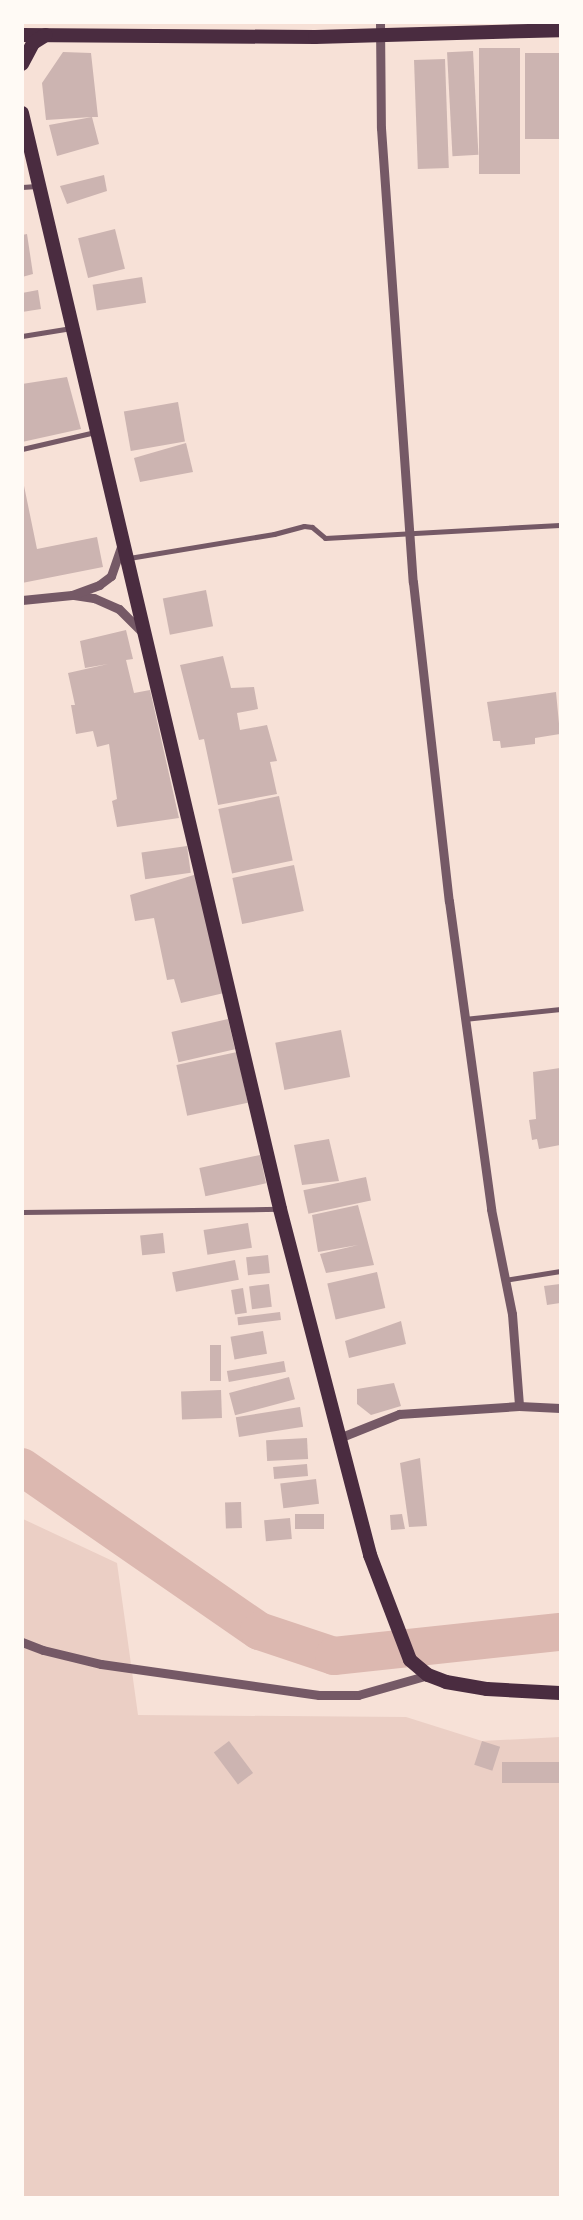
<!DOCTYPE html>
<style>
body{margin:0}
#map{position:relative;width:583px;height:2220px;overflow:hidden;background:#f7e1d7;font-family:Mulish,sans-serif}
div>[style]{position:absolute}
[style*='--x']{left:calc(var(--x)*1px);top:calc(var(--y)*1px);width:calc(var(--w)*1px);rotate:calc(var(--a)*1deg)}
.green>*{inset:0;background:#ebcfc5}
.river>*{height:38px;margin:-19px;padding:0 19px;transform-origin:19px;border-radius:19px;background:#dcb8b0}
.building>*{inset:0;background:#ccb4b1;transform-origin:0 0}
.minor>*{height:5px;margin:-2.5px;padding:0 2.5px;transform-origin:2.5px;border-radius:2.5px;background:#755966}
.tertiary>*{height:9px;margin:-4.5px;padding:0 4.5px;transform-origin:4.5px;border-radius:4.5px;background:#755966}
.trunk>*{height:14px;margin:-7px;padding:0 7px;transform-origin:7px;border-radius:7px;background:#4a2c40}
span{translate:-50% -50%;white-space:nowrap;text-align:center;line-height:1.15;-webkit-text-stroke:5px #fffaf5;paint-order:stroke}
.frame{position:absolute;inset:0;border:24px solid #fffaf5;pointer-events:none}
</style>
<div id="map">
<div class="green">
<div style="clip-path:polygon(23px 1519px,117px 1563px,138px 1715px,406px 1717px,482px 1741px,560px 1737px,560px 2197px,23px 2198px)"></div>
</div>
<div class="river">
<div style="--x:22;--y:1467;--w:288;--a:34.7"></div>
<div style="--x:259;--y:1631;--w:79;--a:18.4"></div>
<div style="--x:334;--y:1656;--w:227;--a:-6.1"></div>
</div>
<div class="building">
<div style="left:479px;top:48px;width:41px;height:126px"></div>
<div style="left:473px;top:51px;width:104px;height:26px;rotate:87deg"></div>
<div style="clip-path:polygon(63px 52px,91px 53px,98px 117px,92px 117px,99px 144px,57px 156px,49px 125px,92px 117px,46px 120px,42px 83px)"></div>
<div style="left:525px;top:53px;width:34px;height:86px"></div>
<div style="left:445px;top:59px;width:109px;height:31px;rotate:88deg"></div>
<div style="clip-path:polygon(104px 175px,107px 191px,67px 204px,60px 186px)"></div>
<div style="left:115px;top:229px;width:41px;height:38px;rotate:76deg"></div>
<div style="clip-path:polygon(27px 234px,33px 274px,22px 277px,22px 235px)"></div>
<div style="left:142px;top:277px;width:26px;height:50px;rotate:81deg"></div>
<div style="clip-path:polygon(38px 290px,41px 309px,22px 312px,22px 293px)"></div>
<div style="clip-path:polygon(67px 377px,81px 429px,22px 442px,22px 384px)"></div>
<div style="left:178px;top:402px;width:40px;height:55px;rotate:80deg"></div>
<div style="clip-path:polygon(186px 443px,193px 472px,140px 482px,134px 458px)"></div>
<div style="clip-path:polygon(22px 476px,37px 549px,97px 537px,103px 567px,22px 583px)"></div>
<div style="left:206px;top:590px;width:37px;height:44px;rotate:79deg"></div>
<div style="clip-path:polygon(126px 630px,133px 659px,126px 660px,134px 693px,150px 690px,179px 818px,117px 827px,112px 801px,117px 799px,109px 744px,97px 747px,93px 731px,76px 734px,71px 705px,75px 705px,68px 673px,108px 664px,85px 668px,80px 641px)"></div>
<div style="clip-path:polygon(223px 656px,231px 688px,254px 687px,258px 709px,237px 713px,240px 730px,267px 725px,277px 761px,270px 762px,277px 794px,218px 805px,204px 739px,199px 740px,180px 665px)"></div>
<div style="clip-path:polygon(556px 692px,560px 734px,535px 738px,535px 744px,501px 748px,500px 741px,493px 741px,487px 702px)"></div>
<div style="left:279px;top:796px;width:66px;height:62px;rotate:78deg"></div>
<div style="left:187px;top:846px;width:27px;height:46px;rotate:82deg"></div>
<div style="left:294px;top:865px;width:47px;height:63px;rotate:78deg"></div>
<div style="clip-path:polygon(197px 874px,224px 993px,181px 1003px,174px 979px,167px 980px,154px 918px,135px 921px,130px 895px)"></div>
<div style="left:228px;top:1019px;width:31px;height:58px;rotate:77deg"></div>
<div style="left:341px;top:1030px;width:48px;height:67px;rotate:79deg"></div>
<div style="left:237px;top:1052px;width:52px;height:62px;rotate:78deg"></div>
<div style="clip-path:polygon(560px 1068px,560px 1145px,539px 1149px,537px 1139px,532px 1140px,529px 1120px,536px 1119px,533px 1072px)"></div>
<div style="clip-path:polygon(329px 1139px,339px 1181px,302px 1185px,294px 1145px)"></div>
<div style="left:260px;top:1155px;width:29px;height:62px;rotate:78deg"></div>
<div style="left:366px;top:1177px;width:24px;height:64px;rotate:78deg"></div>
<div style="clip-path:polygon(358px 1205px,374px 1265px,326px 1273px,320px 1254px,358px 1245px,318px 1252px,312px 1215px)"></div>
<div style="left:248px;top:1223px;width:25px;height:45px;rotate:81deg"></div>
<div style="left:163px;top:1233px;width:20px;height:23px;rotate:84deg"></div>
<div style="left:268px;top:1255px;width:18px;height:22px;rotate:84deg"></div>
<div style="left:235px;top:1260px;width:20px;height:64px;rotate:79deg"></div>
<div style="left:377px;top:1272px;width:37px;height:51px;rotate:77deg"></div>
<div style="left:269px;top:1284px;width:23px;height:20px;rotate:83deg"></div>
<div style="clip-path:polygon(560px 1284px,560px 1303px,547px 1305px,544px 1286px)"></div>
<div style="left:243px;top:1288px;width:25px;height:12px;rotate:81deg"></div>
<div style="left:280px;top:1312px;width:8px;height:43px;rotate:83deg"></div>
<div style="clip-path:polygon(401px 1321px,406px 1344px,349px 1358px,345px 1341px)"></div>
<div style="left:263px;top:1331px;width:23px;height:33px;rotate:80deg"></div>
<div style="left:210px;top:1345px;width:11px;height:36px"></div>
<div style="left:284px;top:1361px;width:11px;height:58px;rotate:80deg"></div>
<div style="left:289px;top:1377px;width:23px;height:62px;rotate:75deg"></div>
<div style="clip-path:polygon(394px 1383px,401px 1406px,371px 1415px,357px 1404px,357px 1389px)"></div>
<div style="left:221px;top:1390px;width:28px;height:40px;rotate:88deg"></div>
<div style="left:300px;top:1407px;width:20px;height:65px;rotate:81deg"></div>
<div style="left:307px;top:1438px;width:21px;height:41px;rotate:87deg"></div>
<div style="clip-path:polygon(420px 1458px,427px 1526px,409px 1527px,400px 1463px)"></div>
<div style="left:307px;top:1464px;width:12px;height:34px;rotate:85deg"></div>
<div style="left:316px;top:1479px;width:25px;height:36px;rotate:83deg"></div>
<div style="left:241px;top:1502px;width:26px;height:16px;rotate:88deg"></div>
<div style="left:324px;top:1514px;width:15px;height:29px;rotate:90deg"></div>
<div style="clip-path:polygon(402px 1514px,405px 1529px,391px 1530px,390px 1515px)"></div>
<div style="left:290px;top:1518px;width:21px;height:26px;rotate:85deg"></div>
<div style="left:229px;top:1741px;width:40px;height:19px;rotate:53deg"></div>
<div style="left:482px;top:1741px;width:19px;height:25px;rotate:18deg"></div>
<div style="left:502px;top:1762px;width:58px;height:21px"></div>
</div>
<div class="minor">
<div style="--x:22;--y:187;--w:15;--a:-4"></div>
<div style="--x:22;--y:336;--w:50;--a:-9.3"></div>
<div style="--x:22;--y:449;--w:75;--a:-13.1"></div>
<div style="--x:129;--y:558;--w:147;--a:-9.4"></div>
<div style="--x:274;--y:534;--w:31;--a:-15"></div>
<div style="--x:304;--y:526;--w:8;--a:7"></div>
<div style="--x:312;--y:527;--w:17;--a:40"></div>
<div style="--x:325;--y:538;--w:235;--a:-3.2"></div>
<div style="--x:464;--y:1019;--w:97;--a:-5.9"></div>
<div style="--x:22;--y:1212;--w:257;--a:-0.7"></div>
<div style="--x:505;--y:1280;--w:56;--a:-9.3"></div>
</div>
<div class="tertiary">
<div style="--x:380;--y:22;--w:106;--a:89.5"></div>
<div style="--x:381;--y:128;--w:455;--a:86"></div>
<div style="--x:413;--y:582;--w:321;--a:83.6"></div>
<div style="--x:449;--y:901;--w:311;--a:82.2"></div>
<div style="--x:491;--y:1209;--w:107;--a:78.7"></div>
<div style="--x:512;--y:1314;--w:92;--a:85.6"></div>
<div style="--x:74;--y:595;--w:20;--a:9"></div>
<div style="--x:94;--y:598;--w:27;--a:24"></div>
<div style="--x:119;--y:609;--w:33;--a:45"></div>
<div style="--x:22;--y:600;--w:50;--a:-5.7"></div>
<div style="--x:72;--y:595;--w:29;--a:-20"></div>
<div style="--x:99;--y:585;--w:15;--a:-37"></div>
<div style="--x:111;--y:576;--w:31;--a:-71"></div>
<div style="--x:339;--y:1438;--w:65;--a:-21.8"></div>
<div style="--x:399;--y:1414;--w:120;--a:-3.8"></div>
<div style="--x:519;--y:1406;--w:41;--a:2.8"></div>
<div style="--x:22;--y:1642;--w:22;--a:21"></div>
<div style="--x:43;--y:1650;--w:60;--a:13.6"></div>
<div style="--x:101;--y:1664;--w:220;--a:8.1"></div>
<div style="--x:319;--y:1695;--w:39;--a:0"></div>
<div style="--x:358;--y:1695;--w:73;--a:-15.9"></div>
</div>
<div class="trunk">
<div style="--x:22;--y:35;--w:293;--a:0.4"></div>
<div style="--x:315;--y:37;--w:245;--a:-1.6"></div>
<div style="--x:22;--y:64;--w:24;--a:-62"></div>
<div style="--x:33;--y:43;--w:15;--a:-32"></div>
<div style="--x:22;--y:113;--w:1126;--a:76.75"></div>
<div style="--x:280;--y:1209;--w:358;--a:75.4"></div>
<div style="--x:370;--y:1555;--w:112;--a:69.1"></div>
<div style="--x:410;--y:1660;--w:23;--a:40"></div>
<div style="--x:428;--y:1675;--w:19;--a:21"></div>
<div style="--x:446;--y:1682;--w:42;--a:9.7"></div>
<div style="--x:487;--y:1689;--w:73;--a:3.1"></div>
</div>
<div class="frame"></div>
</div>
